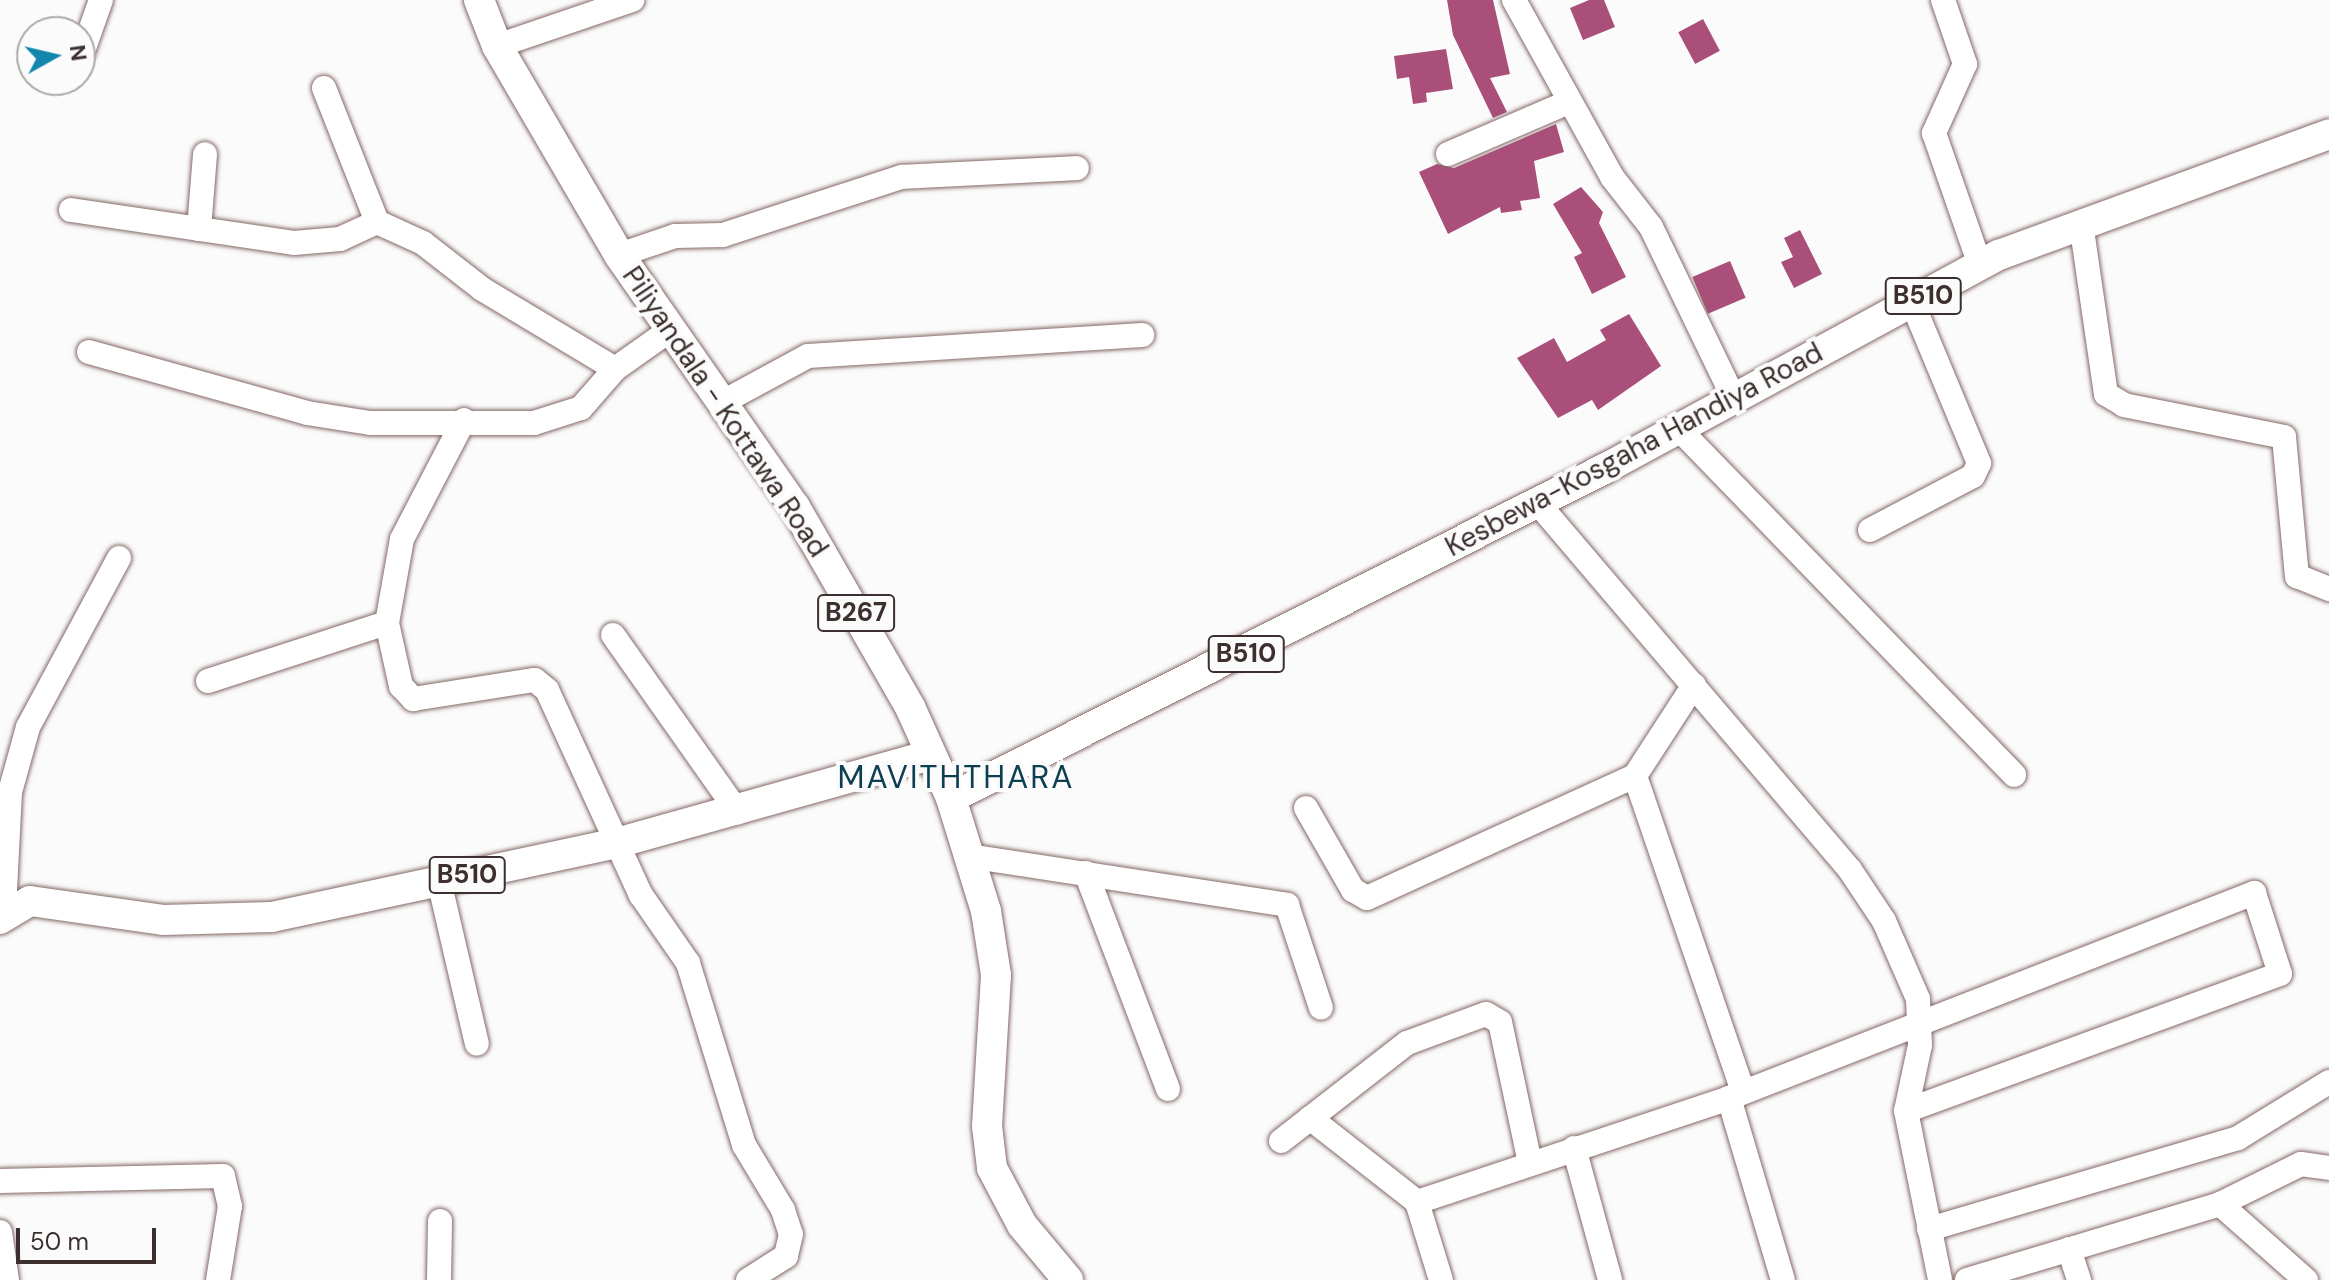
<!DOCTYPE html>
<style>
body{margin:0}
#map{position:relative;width:2329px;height:1280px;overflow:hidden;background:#fbfbfb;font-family:"DM Sans",sans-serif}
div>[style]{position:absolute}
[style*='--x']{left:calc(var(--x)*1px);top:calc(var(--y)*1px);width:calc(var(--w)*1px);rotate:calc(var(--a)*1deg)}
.building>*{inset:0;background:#aa4f7a;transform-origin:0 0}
.roads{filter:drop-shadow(0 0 2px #846866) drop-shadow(0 0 2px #846866)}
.minor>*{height:24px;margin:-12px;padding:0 12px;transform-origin:12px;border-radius:12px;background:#fff}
.major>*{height:30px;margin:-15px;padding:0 15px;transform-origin:15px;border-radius:15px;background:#fff}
span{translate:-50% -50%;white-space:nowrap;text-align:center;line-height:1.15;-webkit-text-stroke:8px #fbfbfb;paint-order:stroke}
.shield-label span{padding:2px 6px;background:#fbfbfb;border:2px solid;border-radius:6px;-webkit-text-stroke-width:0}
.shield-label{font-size:26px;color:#3c2f2e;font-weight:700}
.street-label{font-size:28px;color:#3c2f2e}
.quarter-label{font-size:32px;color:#0c3f51;letter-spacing:2px}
.north{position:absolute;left:16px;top:16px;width:80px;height:80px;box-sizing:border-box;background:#fbfbfb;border:2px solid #afa9a9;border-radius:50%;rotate:82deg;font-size:22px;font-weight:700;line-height:32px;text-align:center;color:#3c2f2e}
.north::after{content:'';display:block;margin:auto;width:28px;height:36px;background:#1286ac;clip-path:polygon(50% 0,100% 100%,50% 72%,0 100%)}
.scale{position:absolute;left:16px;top:1228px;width:140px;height:36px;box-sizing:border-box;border:4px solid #3c2f2e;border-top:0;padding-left:10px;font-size:24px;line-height:28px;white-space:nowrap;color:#3c2f2e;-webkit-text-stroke:6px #fbfbfb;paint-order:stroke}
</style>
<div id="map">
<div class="building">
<div style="clip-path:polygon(1447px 0,1493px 0,1510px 74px,1490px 78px,1507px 112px,1493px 118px,1453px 35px)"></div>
<div style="clip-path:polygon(1589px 0,1604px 0,1615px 27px,1583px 40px,1570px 8px)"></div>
<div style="left:1703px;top:19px;width:36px;height:28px;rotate:62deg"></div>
<div style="clip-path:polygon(1446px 49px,1453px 89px,1426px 93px,1427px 102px,1413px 104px,1409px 77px,1397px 79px,1394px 56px)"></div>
<div style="clip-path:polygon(1556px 124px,1564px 152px,1534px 161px,1540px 198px,1520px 201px,1522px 210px,1501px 213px,1500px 207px,1448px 234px,1419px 172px,1437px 164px,1454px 168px)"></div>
<div style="clip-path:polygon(1581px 187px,1603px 212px,1599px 223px,1626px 277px,1592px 294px,1574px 257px,1582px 253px,1553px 204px)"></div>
<div style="clip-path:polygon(1800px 230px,1822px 274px,1794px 288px,1781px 262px,1793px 257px,1784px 238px)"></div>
<div style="left:1730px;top:261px;width:40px;height:41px;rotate:67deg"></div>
<div style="clip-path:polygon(1629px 314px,1661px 366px,1598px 410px,1592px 400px,1558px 418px,1517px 358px,1554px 338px,1567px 362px,1606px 340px,1600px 330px)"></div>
</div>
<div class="roads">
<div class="minor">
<div style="--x:1514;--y:0;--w:202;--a:61"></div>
<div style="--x:1612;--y:177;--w:63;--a:52"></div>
<div style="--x:1651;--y:227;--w:191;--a:64.2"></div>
<div style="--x:1943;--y:0;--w:68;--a:71"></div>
<div style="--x:1965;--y:64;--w:76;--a:114.2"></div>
<div style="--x:1934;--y:133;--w:140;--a:70.8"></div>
<div style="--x:497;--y:46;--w:143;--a:-18.8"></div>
<div style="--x:83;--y:51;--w:54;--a:-70.6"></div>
<div style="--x:324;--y:88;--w:144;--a:68.4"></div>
<div style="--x:377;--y:222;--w:51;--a:24.5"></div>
<div style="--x:423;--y:243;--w:75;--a:37.9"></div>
<div style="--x:482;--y:289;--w:155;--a:31"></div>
<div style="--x:1448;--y:154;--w:132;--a:-23.3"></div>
<div style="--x:71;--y:210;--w:225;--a:8.4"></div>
<div style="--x:294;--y:243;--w:46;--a:-5"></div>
<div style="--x:340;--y:239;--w:41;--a:-24.7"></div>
<div style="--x:2081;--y:223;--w:173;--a:81.7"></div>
<div style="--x:2106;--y:394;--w:21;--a:31"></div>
<div style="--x:2124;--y:405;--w:163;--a:11.3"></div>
<div style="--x:2284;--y:437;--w:140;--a:84.7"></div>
<div style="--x:2297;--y:576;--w:35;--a:22"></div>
<div style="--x:199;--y:229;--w:75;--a:-85.4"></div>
<div style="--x:619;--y:255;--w:59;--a:-18.7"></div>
<div style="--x:675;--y:236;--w:48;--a:-1.2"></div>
<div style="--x:723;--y:235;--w:188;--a:-18"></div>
<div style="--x:902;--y:177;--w:175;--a:-2.9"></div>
<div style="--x:89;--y:352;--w:226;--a:15.6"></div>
<div style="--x:307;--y:413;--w:64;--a:9"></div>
<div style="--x:370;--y:423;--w:164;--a:0"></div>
<div style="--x:534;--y:423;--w:49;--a:-17.7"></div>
<div style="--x:581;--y:408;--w:52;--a:-48.9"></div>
<div style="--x:615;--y:369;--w:67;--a:-35.3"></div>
<div style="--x:721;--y:403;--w:99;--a:-28.4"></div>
<div style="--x:808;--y:356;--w:335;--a:-3.6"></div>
<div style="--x:1678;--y:428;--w:483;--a:45.9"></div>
<div style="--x:1536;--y:501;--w:485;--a:49.6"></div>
<div style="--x:1850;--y:870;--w:61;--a:56.3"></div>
<div style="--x:1884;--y:921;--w:85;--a:66.4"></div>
<div style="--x:1918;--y:999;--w:46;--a:87.5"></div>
<div style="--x:1920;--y:1045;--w:67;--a:102"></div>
<div style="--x:1906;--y:1111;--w:172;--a:78.6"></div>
<div style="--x:1870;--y:530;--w:116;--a:-27.7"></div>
<div style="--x:1973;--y:476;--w:14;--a:-65"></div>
<div style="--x:1979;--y:463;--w:174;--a:-112.6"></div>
<div style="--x:387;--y:623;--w:85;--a:-79.9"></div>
<div style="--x:402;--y:539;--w:134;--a:-62.5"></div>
<div style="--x:613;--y:635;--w:217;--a:54.8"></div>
<div style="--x:208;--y:681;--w:188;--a:-18"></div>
<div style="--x:387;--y:623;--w:65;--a:77.5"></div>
<div style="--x:401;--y:686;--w:18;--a:47"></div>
<div style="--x:413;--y:699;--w:123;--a:-8.9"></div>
<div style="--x:535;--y:680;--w:16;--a:40"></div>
<div style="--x:547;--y:690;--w:226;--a:65.4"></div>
<div style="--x:641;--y:895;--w:83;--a:55.3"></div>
<div style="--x:688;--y:963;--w:190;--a:72.9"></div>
<div style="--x:744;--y:1145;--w:76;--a:59"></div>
<div style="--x:783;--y:1210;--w:25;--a:72"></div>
<div style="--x:791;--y:1234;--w:23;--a:103"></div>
<div style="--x:786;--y:1256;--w:45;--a:147.7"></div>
<div style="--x:1694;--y:685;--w:108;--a:123"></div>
<div style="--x:1635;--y:776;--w:333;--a:71.1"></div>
<div style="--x:1306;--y:808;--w:95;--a:60.2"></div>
<div style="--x:1353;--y:890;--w:16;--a:30"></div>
<div style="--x:1367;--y:898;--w:294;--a:-24.5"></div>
<div style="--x:968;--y:856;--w:323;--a:8.7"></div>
<div style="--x:1287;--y:905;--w:108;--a:71.7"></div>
<div style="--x:1086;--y:873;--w:231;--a:69.2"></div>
<div style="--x:439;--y:881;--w:167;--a:76.9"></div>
<div style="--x:4;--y:910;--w:118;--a:-87.1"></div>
<div style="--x:10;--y:792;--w:67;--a:-74.5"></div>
<div style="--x:28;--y:727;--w:192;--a:-61.7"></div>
<div style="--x:1729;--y:1098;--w:190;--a:73.5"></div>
<div style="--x:1310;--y:1118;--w:136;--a:38.1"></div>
<div style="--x:1281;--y:1141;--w:160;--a:-37.9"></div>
<div style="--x:1407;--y:1043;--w:84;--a:-20.2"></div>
<div style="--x:1486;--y:1014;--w:16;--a:30"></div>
<div style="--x:1500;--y:1022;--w:144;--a:78"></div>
<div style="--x:1574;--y:1148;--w:137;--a:74.7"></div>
<div style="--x:0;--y:1181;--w:223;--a:-1.3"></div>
<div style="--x:223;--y:1176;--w:31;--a:77"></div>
<div style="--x:230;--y:1206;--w:75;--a:99.2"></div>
<div style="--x:2220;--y:1204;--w:115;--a:41.5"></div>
<div style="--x:1929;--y:1229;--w:322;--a:-16.4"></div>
<div style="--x:2238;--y:1138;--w:107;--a:-31.6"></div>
<div style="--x:0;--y:1232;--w:49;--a:81.7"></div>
<div style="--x:2069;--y:1249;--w:33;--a:72"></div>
<div style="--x:439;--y:1280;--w:59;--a:-89"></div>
<div style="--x:1441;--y:1280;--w:82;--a:-107.1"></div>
<div style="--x:1417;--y:1202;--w:329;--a:-18.4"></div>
<div style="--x:1729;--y:1098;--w:564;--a:-21.33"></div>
<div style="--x:2254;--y:893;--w:85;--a:72.2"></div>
<div style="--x:2280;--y:974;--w:398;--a:159.9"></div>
<div style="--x:1967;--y:1280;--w:264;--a:-16.7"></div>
<div style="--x:2220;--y:1204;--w:90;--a:-26.3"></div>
<div style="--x:2301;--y:1164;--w:28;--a:8"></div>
</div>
<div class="major">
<div style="--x:479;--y:0;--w:49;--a:68.6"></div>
<div style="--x:497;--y:46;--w:242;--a:59.7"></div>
<div style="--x:619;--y:255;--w:307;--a:55.1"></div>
<div style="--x:795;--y:507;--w:231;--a:60.1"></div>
<div style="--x:910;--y:707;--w:100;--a:65.7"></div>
<div style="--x:951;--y:798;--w:118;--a:72.8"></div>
<div style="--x:986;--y:911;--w:65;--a:81.1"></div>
<div style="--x:996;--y:975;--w:151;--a:93.4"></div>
<div style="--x:987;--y:1126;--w:42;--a:83.2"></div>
<div style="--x:992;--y:1168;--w:64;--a:62.2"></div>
<div style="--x:1022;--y:1225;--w:72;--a:50.1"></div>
<div style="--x:951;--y:798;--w:736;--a:-26.74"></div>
<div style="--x:1608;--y:467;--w:445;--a:-28.5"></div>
<div style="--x:1999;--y:255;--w:351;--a:-20.1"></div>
<div style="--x:0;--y:919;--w:35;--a:-31"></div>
<div style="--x:30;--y:901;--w:134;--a:8.1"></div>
<div style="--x:163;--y:920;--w:109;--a:-1.6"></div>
<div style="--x:272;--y:917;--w:353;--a:-12.1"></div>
<div style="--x:617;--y:843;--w:326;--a:-15.7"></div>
</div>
</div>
<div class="shield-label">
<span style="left:1923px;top:296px">B510</span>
<span style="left:856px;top:613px">B267</span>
<span style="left:1246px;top:654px">B510</span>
<span style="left:467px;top:875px">B510</span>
</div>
<div class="street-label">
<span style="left:725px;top:412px;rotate:56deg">Piliyandala - Kottawa Road</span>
<span style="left:1634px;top:450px;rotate:-28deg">Kesbewa-Kosgaha Handiya Road</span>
</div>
<div class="quarter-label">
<span style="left:956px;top:777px">MAVITHTHARA</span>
</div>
<div class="north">N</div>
<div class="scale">50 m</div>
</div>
